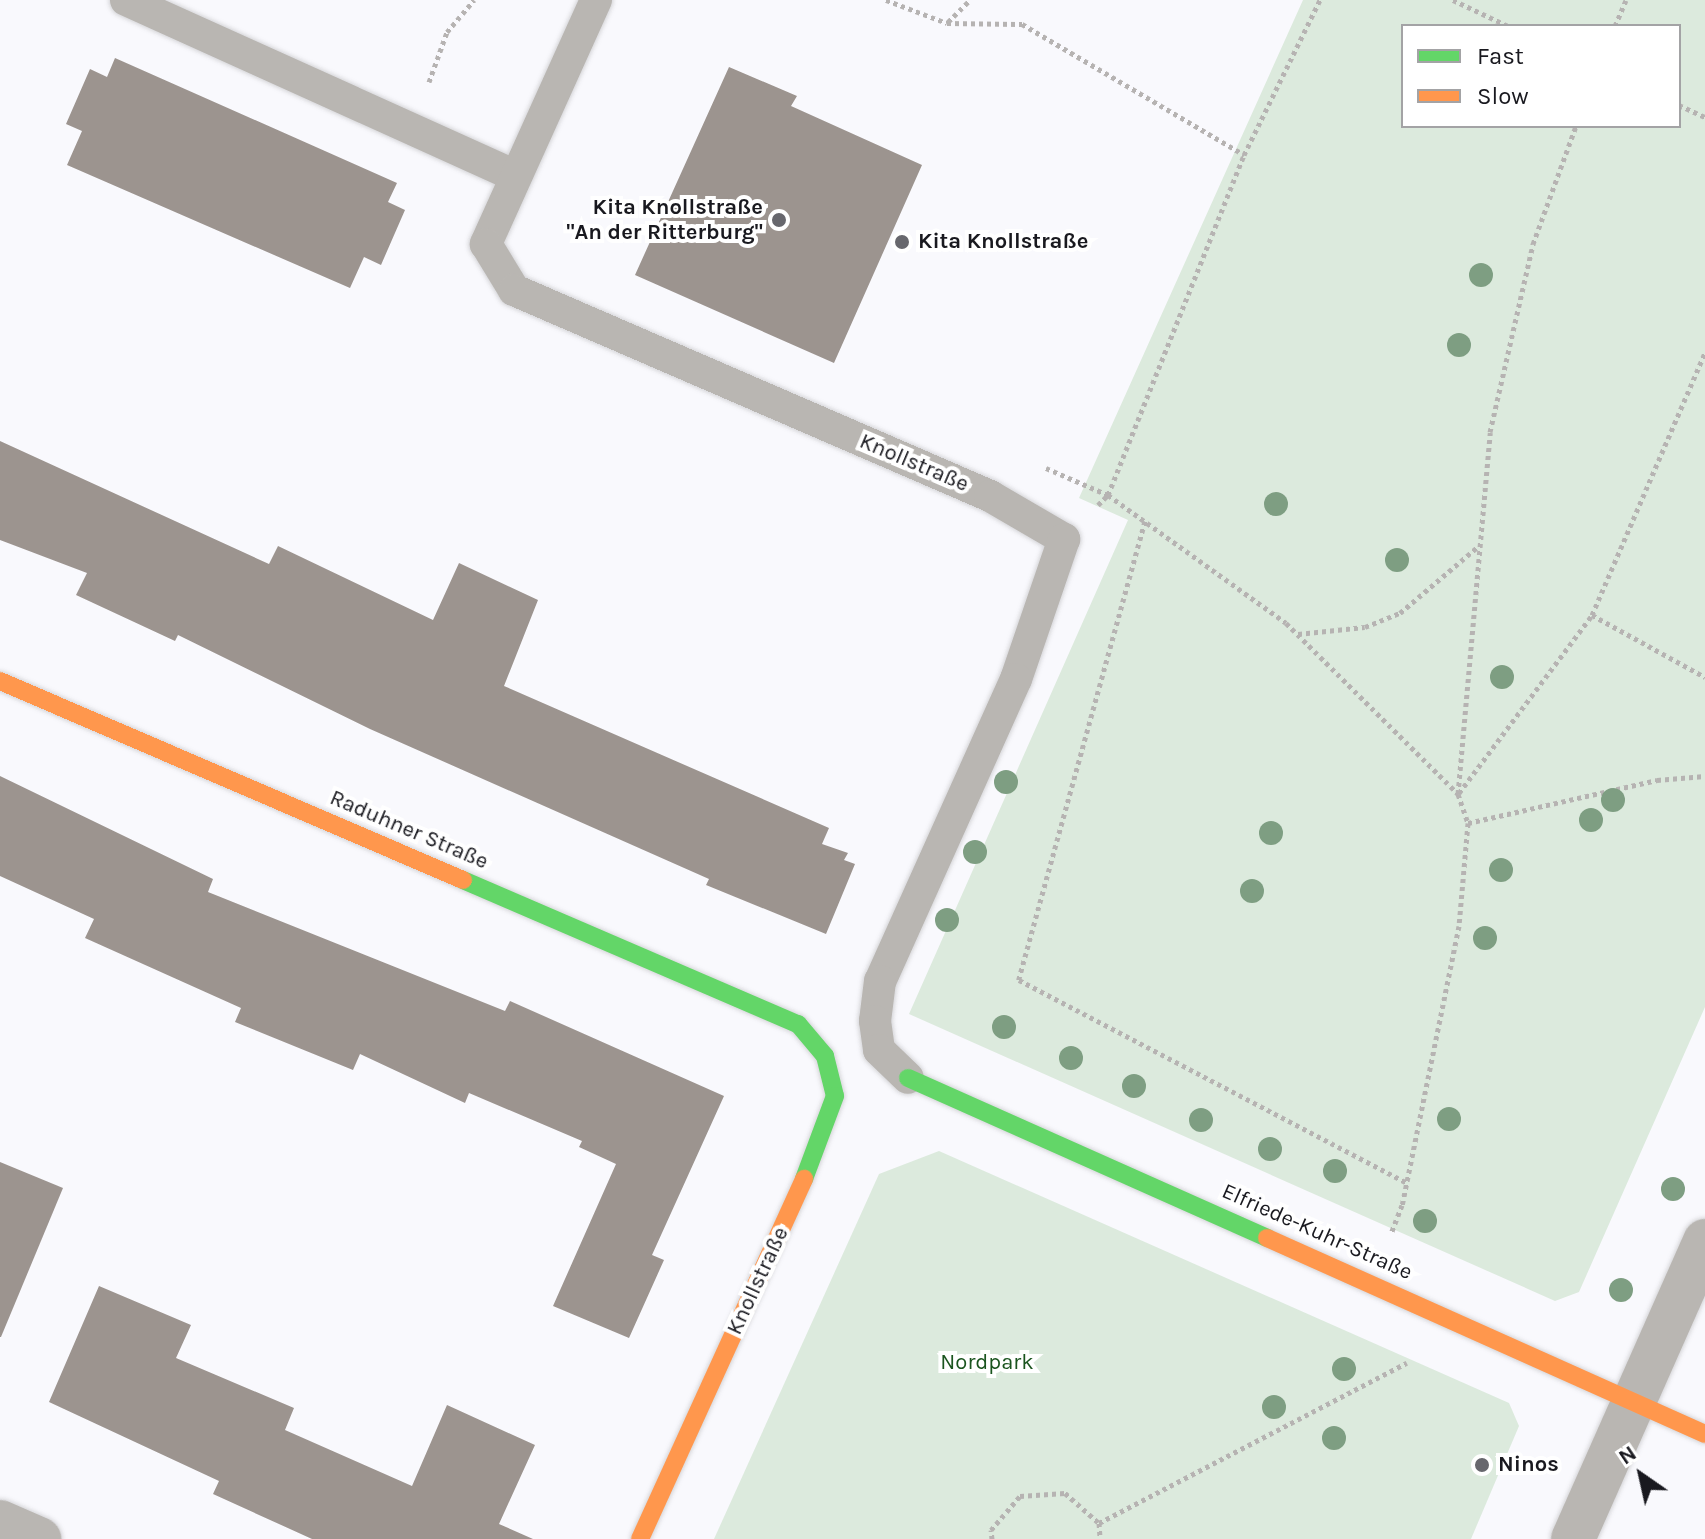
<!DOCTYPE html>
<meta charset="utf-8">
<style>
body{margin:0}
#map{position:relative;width:1705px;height:1539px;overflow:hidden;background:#f9f9fd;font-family:Karla,sans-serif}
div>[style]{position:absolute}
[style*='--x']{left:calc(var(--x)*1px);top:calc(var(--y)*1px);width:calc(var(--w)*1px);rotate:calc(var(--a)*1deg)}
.green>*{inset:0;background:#dceadd}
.building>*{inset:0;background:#9c948f}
.path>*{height:5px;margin-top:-2.5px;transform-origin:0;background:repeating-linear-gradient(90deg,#b6b3b2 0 4px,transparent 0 8px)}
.roads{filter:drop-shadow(0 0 2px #d6d6d9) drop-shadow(0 0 2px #d6d6d9)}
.lane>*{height:32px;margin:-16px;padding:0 16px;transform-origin:16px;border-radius:16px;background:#b9b6b2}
.street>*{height:44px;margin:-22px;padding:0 22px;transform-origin:22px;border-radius:22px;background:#b9b6b2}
.fast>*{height:18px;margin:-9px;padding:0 9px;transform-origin:9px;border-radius:9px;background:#63d668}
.slow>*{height:18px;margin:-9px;padding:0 9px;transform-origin:9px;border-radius:9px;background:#ff974d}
.trees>*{width:24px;height:24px;margin:-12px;border-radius:50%;background:#7e9e82}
.dots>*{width:22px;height:22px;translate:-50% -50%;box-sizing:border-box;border:4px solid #fff;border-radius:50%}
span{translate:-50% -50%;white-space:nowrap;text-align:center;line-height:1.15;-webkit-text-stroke:8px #fff;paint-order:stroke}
.poi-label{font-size:22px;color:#19191f;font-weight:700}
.right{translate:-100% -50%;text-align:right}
.left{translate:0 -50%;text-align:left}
.street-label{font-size:22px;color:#19191f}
.park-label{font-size:22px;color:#1a541e}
.legend{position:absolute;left:1401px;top:24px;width:280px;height:104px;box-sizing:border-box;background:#fff;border:2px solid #a3a3a5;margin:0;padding:10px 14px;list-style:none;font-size:24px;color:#19191f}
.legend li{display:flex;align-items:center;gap:16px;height:40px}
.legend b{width:40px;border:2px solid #a3a3a5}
.north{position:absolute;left:1601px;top:1435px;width:80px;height:80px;-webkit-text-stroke:6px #fff;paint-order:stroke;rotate:326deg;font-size:22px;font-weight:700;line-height:32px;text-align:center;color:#19191f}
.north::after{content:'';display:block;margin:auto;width:28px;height:36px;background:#19191f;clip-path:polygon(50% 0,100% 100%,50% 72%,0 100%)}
</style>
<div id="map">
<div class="green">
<div style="clip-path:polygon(evenodd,1303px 0,1705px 0,1705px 1007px,1579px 1292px,1555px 1301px,909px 1014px,1128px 520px,1079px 498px,1303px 0,1679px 26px,1679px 126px,1403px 126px,1403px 26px,1679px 26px)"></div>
<div style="clip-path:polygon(939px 1151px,1509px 1403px,1519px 1426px,1471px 1539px,714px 1539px,879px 1174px)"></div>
</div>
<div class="building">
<div style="clip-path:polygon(115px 58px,397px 183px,388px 202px,405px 210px,381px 265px,364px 257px,350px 288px,67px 165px,82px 131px,66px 124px,90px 69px,107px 77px)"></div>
<div style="clip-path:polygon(729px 67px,797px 96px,791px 106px,922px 165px,834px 363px,635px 275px)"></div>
<div style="clip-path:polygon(0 441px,269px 564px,278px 546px,433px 620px,459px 563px,538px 600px,504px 686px,829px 828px,822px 844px,848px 853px,844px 860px,855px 864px,826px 934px,706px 885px,709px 879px,370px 729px,178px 635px,175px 641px,76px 595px,87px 573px,0 540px)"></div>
<div style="clip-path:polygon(0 776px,213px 879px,208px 892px,505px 1011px,510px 1001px,724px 1096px,652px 1255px,664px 1260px,629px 1338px,553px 1306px,616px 1164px,579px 1147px,582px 1141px,469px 1093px,465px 1103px,360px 1054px,353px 1070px,235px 1022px,241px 1008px,85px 938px,94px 919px,0 876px)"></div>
<div style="clip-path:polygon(0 1162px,63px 1188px,1px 1337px,0 1337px)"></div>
<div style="clip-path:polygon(99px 1286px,191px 1325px,176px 1358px,294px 1408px,285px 1430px,412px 1486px,447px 1405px,535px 1445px,499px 1524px,533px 1539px,312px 1539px,213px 1494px,219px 1481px,49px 1402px)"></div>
</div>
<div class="path">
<div style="--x:886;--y:0;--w:65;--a:20.7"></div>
<div style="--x:947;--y:23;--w:75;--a:0.8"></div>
<div style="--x:1022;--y:24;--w:258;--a:30.5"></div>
<div style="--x:1453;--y:0;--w:61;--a:25.3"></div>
<div style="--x:948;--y:22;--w:31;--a:-45"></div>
<div style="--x:1615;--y:26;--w:28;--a:-67"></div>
<div style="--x:429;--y:82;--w:53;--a:-70.2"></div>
<div style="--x:447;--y:32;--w:42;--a:-49.8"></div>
<div style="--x:1679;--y:105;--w:29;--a:25"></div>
<div style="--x:1046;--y:468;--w:68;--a:23.5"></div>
<div style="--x:1108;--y:495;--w:219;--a:35.7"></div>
<div style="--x:1286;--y:623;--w:243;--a:44.8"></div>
<div style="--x:1458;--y:794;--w:31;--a:71"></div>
<div style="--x:1468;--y:823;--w:103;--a:95"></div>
<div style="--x:1459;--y:926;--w:285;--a:101.5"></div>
<div style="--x:1402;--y:1205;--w:30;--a:111"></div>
<div style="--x:1098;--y:505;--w:14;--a:-45"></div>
<div style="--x:1108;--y:495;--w:366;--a:-68.2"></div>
<div style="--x:1244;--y:155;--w:173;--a:-63.9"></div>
<div style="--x:1145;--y:521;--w:476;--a:105.4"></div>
<div style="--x:1019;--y:980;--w:437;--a:27.6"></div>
<div style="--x:1592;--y:615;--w:129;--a:28.8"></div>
<div style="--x:1298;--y:634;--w:67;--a:-6"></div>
<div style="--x:1365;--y:627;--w:38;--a:-22"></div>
<div style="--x:1400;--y:613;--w:105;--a:-40.4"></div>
<div style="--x:1459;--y:793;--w:222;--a:-53.2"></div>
<div style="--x:1592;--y:615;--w:285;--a:-66.7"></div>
<div style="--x:1458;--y:794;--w:363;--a:-84.9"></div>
<div style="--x:1490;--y:432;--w:193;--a:-77.1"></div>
<div style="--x:1533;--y:244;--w:126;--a:-70"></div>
<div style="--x:1468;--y:823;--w:194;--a:-12.8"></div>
<div style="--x:1657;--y:780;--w:48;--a:-4.8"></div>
<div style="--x:1099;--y:1523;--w:347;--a:-27.5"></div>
<div style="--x:992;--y:1539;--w:9;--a:-96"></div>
<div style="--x:991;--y:1530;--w:45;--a:-49.5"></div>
<div style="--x:1020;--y:1496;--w:45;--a:-3.8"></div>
<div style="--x:1065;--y:1493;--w:45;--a:41.4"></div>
<div style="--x:1099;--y:1523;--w:16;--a:86"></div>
</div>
<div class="roads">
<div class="lane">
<div style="--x:126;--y:0;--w:426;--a:24.3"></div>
<div style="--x:596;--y:0;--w:268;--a:114.3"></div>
<div style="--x:486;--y:244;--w:54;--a:58.7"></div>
<div style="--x:514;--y:290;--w:519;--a:23.4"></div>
<div style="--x:990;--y:496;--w:86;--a:30.2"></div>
<div style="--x:1064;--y:539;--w:148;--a:108.9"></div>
<div style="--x:1016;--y:679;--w:331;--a:114.2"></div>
<div style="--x:880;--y:981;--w:40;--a:97.1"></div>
<div style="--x:875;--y:1021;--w:29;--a:82"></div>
<div style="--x:879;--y:1050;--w:40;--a:44"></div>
</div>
<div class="street">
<div style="--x:0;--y:1522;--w:43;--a:23.6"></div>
<div style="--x:1573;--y:1539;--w:326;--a:-66.1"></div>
</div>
<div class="fast">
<div style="--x:463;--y:880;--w:365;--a:23.3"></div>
<div style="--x:798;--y:1024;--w:42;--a:49.8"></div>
<div style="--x:825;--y:1056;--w:41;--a:76"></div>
<div style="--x:835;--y:1096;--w:89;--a:110.5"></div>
<div style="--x:908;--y:1078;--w:393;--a:24"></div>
</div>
<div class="slow">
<div style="--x:0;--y:681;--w:504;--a:23.26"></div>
<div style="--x:1267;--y:1238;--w:480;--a:24.1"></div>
<div style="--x:640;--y:1539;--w:396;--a:-65.5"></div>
</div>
</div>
<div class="trees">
<div style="left:1481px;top:275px"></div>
<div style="left:1459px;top:345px"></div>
<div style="left:1276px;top:504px"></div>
<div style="left:1397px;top:560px"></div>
<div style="left:1502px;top:677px"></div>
<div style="left:1006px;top:782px"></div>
<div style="left:1613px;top:800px"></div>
<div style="left:1591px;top:820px"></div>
<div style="left:1271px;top:833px"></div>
<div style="left:975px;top:852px"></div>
<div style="left:1501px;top:870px"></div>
<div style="left:1252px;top:891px"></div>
<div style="left:947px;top:920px"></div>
<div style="left:1485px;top:938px"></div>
<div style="left:1004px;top:1027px"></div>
<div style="left:1071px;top:1058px"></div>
<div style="left:1134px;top:1086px"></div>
<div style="left:1449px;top:1119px"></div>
<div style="left:1201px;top:1120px"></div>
<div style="left:1270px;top:1149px"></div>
<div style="left:1335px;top:1171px"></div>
<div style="left:1673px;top:1189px"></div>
<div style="left:1425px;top:1221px"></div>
<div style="left:1621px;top:1290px"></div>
<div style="left:1344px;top:1369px"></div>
<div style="left:1274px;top:1407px"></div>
<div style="left:1334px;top:1438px"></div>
</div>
<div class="dots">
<div style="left:779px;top:220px;background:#67676d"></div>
<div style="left:902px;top:242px;background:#67676d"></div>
<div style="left:1482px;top:1465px;background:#67676d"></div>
</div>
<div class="poi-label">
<span class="right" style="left:763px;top:220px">Kita Knollstraße<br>"An der Ritterburg"</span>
<span class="left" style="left:918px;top:242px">Kita Knollstraße</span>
<span class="left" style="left:1498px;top:1465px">Ninos</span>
</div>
<div class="street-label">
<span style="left:914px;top:463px;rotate:23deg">Knollstraße</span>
<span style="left:409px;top:830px;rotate:23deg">Raduhner Straße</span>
<span style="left:1317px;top:1232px;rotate:24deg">Elfriede-Kuhr-Straße</span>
<span style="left:758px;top:1281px;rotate:-65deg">Knollstraße</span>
</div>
<div class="park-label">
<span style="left:987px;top:1363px">Nordpark</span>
</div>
<ul class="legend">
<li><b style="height:10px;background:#63d668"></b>Fast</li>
<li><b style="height:10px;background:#ff974d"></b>Slow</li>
</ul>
<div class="north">N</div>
</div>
